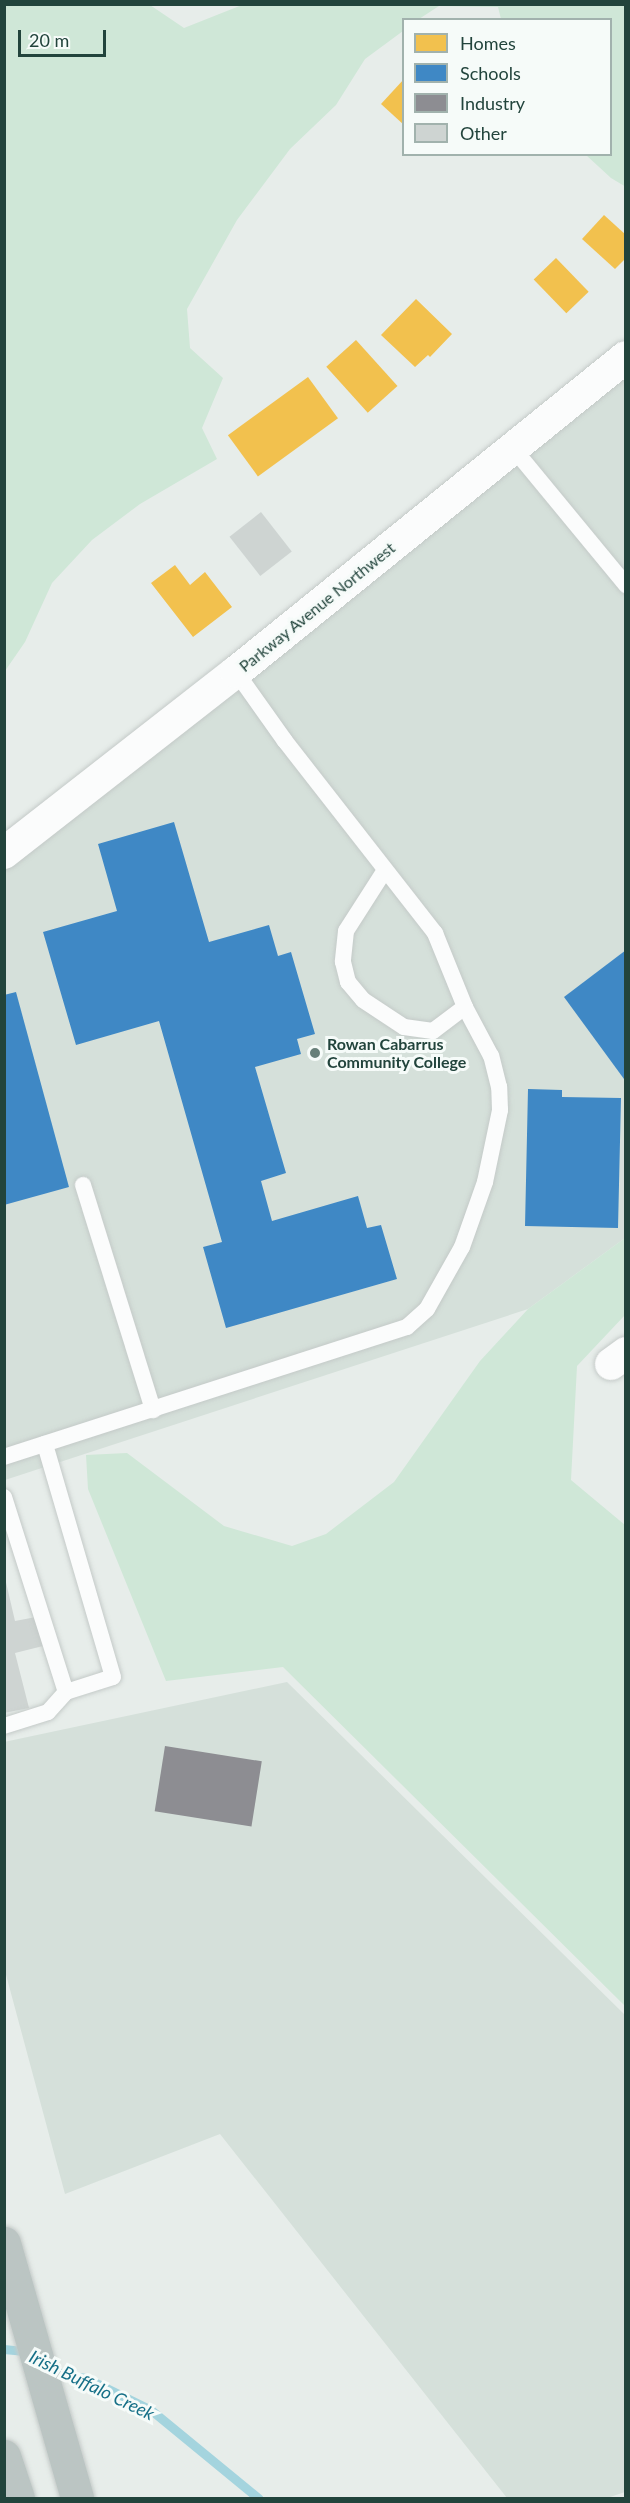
<!DOCTYPE html>
<style>
body{margin:0}
#map{position:relative;width:630px;height:2503px;overflow:hidden;background:#e7edea;font-family:Lato,sans-serif}
div>[style]{position:absolute}
[style*='--x']{left:calc(var(--x)*1px);top:calc(var(--y)*1px);width:calc(var(--w)*1px);rotate:calc(var(--a)*1deg)}
.built>*{inset:0;background:#d5e0da}
.green>*{inset:0;background:#cfe7d7}
.homes>*{inset:0;background:#f2c14e;transform-origin:0 0}
.schools>*{inset:0;background:#3f88c5}
.industry>*{inset:0;background:#8d8d92;transform-origin:0 0}
.stream>*{height:9px;margin:-4.5px;padding:0 4.5px;transform-origin:4.5px;border-radius:4.5px;background:#a4d4de}
.building>*{inset:0;background:#ced4d2;transform-origin:0 0}
.roads{filter:drop-shadow(0 0 2px #c4cac8) drop-shadow(0 0 2px #c4cac8)}
.lane>*{height:16px;margin:-8px;padding:0 8px;transform-origin:8px;border-radius:8px;background:#fbfcfc}
.street>*{height:32px;margin:-16px;padding:0 16px;transform-origin:16px;border-radius:16px;background:#fbfcfc}
.highway>*{height:33px;margin:-16.5px;padding:0 16.5px;transform-origin:16.5px;border-radius:16.5px;background:#bbc5c3}
.dots>*{width:16px;height:16px;translate:-50% -50%;box-sizing:border-box;border:3px solid #f6fbf9;border-radius:50%}
span{translate:-50% -50%;white-space:nowrap;text-align:center;line-height:1.15;-webkit-text-stroke:6px #f6fbf9;paint-order:stroke}
.street-label{font-size:16px;color:#22443c}
.poi-label{font-size:16px;color:#22443c;font-weight:700}
.left{translate:0 -50%;text-align:left}
.water-label{font-size:18px;color:#156f87;font-style:italic}
.frame{position:absolute;inset:0;border:6px solid #22443c;pointer-events:none}
.legend{position:absolute;left:402px;top:18px;width:210px;height:138px;box-sizing:border-box;background:#f6fbf9;border:2px solid #a1b2ad;margin:0;padding:8px 10px;list-style:none;font-size:18px;color:#22443c}
.legend li{display:flex;align-items:center;gap:12px;height:30px}
.legend b{width:30px;border:2px solid #a1b2ad}
.scale{position:absolute;left:18px;top:30px;width:88px;height:27px;box-sizing:border-box;border:3px solid #22443c;border-top:0;padding-left:8px;font-size:18px;line-height:21px;white-space:nowrap;color:#22443c;-webkit-text-stroke:4px #f6fbf9;paint-order:stroke}
</style>
<div id="map">
<div class="built">
<div style="clip-path:polygon(625px 378px,625px 1238px,528px 1309px,5px 1480px,4px 868px)"></div>
<div style="clip-path:polygon(287px 1682px,625px 2015px,625px 2492px,607px 2498px,507px 2498px,220px 2134px,65px 2194px,5px 1971px,4px 1742px)"></div>
</div>
<div class="green">
<div style="clip-path:polygon(5px 4px,150px 5px,184px 28px,242px 5px,625px 5px,626px 187px,611px 178px,586px 155px,610px 154px,610px 20px,501px 19px,498px 7px,439px 6px,419px 19px,404px 20px,403px 31px,365px 59px,336px 105px,290px 149px,237px 220px,187px 309px,190px 348px,223px 378px,202px 428px,217px 459px,140px 504px,92px 540px,52px 583px,25px 642px,5px 671px)"></div>
<div style="clip-path:polygon(625px 1238px,625px 1315px,577px 1366px,571px 1480px,625px 1525px,625px 2006px,283px 1667px,166px 1681px,88px 1489px,86px 1455px,127px 1453px,224px 1526px,292px 1546px,326px 1534px,394px 1482px,480px 1361px,528px 1309px)"></div>
</div>
<div class="homes">
<div style="clip-path:polygon(404px 79px,404px 125px,381px 104px)"></div>
<div style="clip-path:polygon(604px 215px,626px 235px,626px 258px,615px 269px,582px 239px)"></div>
<div style="left:556px;top:258px;width:47px;height:31px;rotate:46deg"></div>
<div style="clip-path:polygon(416px 299px,452px 334px,430px 357px,428px 355px,415px 367px,381px 335px)"></div>
<div style="left:356px;top:340px;width:62px;height:40px;rotate:48deg"></div>
<div style="left:308px;top:377px;width:51px;height:99px;rotate:54deg"></div>
<div style="clip-path:polygon(175px 565px,190px 585px,205px 572px,232px 607px,193px 637px,151px 583px)"></div>
</div>
<div class="schools">
<div style="clip-path:polygon(174px 822px,209px 942px,269px 925px,278px 956px,291px 952px,315px 1034px,297px 1039px,301px 1054px,255px 1067px,286px 1173px,261px 1181px,272px 1221px,358px 1196px,367px 1228px,381px 1225px,397px 1279px,226px 1328px,203px 1247px,222px 1242px,159px 1021px,76px 1045px,43px 932px,117px 911px,98px 844px)"></div>
<div style="clip-path:polygon(626px 950px,626px 1078px,624px 1079px,564px 997px)"></div>
<div style="clip-path:polygon(16px 992px,69px 1187px,4px 1205px,4px 995px)"></div>
<div style="clip-path:polygon(528px 1089px,562px 1090px,562px 1097px,621px 1098px,618px 1228px,525px 1226px)"></div>
</div>
<div class="industry">
<div style="left:165px;top:1746px;width:98px;height:66px;rotate:9deg"></div>
</div>
<div class="stream">
<div style="--x:4;--y:2349;--w:18;--a:6"></div>
<div style="--x:22;--y:2351;--w:7;--a:45"></div>
<div style="--x:47;--y:2367;--w:20;--a:24"></div>
<div style="--x:65;--y:2375;--w:21;--a:8"></div>
<div style="--x:86;--y:2378;--w:72;--a:26.2"></div>
<div style="--x:151;--y:2410;--w:139;--a:39.4"></div>
</div>
<div class="building">
<div style="left:261px;top:512px;width:50px;height:40px;rotate:52deg"></div>
<div style="clip-path:polygon(5px 1578px,15px 1621px,36px 1617px,43px 1646px,15px 1653px,29px 1708px,4px 1713px)"></div>
</div>
<div class="roads">
<div class="lane">
<div style="--x:513;--y:448;--w:178;--a:50.5"></div>
<div style="--x:385;--y:870;--w:72;--a:122.6"></div>
<div style="--x:346;--y:931;--w:31;--a:96"></div>
<div style="--x:343;--y:962;--w:21;--a:76"></div>
<div style="--x:348;--y:982;--w:23;--a:50"></div>
<div style="--x:363;--y:1000;--w:49;--a:33.4"></div>
<div style="--x:404;--y:1027;--w:29;--a:8"></div>
<div style="--x:433;--y:1031;--w:40;--a:-37"></div>
<div style="--x:83;--y:1185;--w:236;--a:72.7"></div>
<div style="--x:4;--y:1457;--w:423;--a:-17.9"></div>
<div style="--x:407;--y:1327;--w:27;--a:-42"></div>
<div style="--x:427;--y:1309;--w:71;--a:-60.6"></div>
<div style="--x:462;--y:1247;--w:69;--a:-70.5"></div>
<div style="--x:485;--y:1182;--w:74;--a:-78.2"></div>
<div style="--x:500;--y:1110;--w:23;--a:-92"></div>
<div style="--x:499;--y:1087;--w:32;--a:-104"></div>
<div style="--x:491;--y:1056;--w:55;--a:-118"></div>
<div style="--x:465;--y:1007;--w:80;--a:-112.1"></div>
<div style="--x:435;--y:933;--w:244;--a:-128"></div>
<div style="--x:285;--y:741;--w:85;--a:-125.4"></div>
<div style="--x:4;--y:1497;--w:205;--a:72.4"></div>
<div style="--x:66;--y:1692;--w:49;--a:-17.7"></div>
<div style="--x:113;--y:1677;--w:243;--a:-106.3"></div>
<div style="--x:4;--y:1726;--w:46;--a:-17.7"></div>
<div style="--x:48;--y:1712;--w:27;--a:-48"></div>
</div>
<div class="street">
<div style="--x:4;--y:853;--w:294;--a:-38"></div>
<div style="--x:236;--y:672;--w:501;--a:-38.93"></div>
<div style="--x:611;--y:1364;--w:19;--a:-36"></div>
</div>
<div class="highway">
<div style="--x:4;--y:2243;--w:265;--a:74"></div>
<div style="--x:4;--y:2456;--w:44;--a:71.6"></div>
</div>
</div>
<div class="dots">
<div style="left:315px;top:1053px;background:#677f79"></div>
</div>
<div class="street-label">
<span style="left:317px;top:607px;rotate:-39deg">Parkway Avenue Northwest</span>
</div>
<div class="poi-label">
<span class="left" style="left:327px;top:1053px">Rowan Cabarrus<br>Community College</span>
</div>
<div class="water-label">
<span style="left:92px;top:2385px;rotate:26deg">Irish Buffalo Creek</span>
</div>
<div class="frame"></div>
<ul class="legend">
<li><b style="height:16px;background:#f2c14e"></b>Homes</li>
<li><b style="height:16px;background:#3f88c5"></b>Schools</li>
<li><b style="height:16px;background:#8d8d92"></b>Industry</li>
<li><b style="height:16px;background:#ced4d2"></b>Other</li>
</ul>
<div class="scale">20 m</div>
</div>
